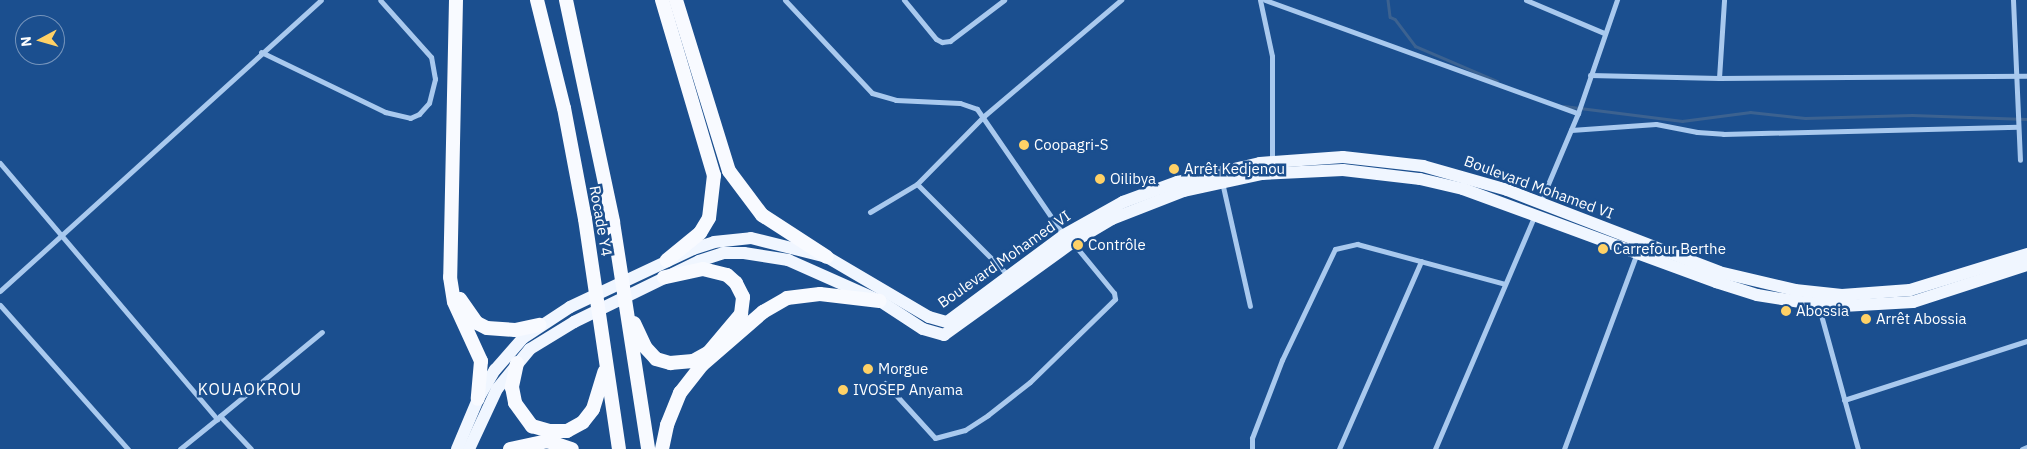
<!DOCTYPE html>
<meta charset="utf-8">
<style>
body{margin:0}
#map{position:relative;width:2027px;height:449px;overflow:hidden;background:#1b4f8f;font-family:"IBM Plex Sans",sans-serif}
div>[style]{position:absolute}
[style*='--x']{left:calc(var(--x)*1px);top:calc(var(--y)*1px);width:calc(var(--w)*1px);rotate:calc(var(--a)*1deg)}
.stream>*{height:2.5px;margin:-1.25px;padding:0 1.25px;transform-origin:1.25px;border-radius:1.25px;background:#3c6290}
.minor>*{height:5px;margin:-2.5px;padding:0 2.5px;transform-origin:2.5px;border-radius:2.5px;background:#a9c9ee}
.primary>*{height:12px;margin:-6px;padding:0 6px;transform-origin:6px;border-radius:6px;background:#f0f6ff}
.trunk>*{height:14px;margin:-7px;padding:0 7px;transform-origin:7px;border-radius:7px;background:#f8faff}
.dots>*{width:14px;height:14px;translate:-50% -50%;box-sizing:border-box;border:2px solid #1b4f8f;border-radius:50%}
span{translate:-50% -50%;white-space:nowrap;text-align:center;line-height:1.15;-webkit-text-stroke:5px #1b4f8f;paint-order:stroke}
.poi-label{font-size:15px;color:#fff}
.left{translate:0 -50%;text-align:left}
.street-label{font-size:15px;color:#fff}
.neighbourhood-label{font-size:16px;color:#fff;letter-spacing:1px}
.north{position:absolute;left:15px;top:15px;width:50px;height:50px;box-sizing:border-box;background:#1b4f8f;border:1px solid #7695bc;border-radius:50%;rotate:264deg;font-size:14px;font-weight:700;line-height:20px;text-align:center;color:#fff}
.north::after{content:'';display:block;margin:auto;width:18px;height:22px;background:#ffd166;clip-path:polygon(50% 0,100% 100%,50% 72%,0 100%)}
</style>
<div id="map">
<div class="stream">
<div style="--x:1388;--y:0;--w:17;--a:83"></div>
<div style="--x:1390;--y:17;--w:5;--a:22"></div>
<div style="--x:1395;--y:19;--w:34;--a:53"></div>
<div style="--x:1415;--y:46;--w:89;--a:23.1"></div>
<div style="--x:1564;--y:106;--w:119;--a:7.2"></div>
<div style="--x:1682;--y:121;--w:69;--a:-7.5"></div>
<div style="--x:1750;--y:112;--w:55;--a:6.2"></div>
<div style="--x:1805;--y:118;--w:107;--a:-1.6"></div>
<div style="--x:1912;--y:115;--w:115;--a:2"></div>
</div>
<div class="minor">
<div style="--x:785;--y:0;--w:127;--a:46.9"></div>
<div style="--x:872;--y:93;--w:25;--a:16"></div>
<div style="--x:896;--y:100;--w:64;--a:2.7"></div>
<div style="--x:960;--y:103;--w:18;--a:19"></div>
<div style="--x:977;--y:109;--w:152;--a:55.5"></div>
<div style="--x:904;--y:0;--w:50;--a:50.6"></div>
<div style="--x:936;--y:39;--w:7;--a:27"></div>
<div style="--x:942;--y:42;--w:8;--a:-7"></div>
<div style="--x:950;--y:41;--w:68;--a:-37.2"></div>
<div style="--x:1260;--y:0;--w:57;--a:77.9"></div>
<div style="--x:1272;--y:56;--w:105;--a:90"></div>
<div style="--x:1265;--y:0;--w:333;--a:19.9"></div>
<div style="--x:1526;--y:0;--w:85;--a:22.9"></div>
<div style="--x:2013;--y:0;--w:160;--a:87.5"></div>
<div style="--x:261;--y:52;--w:138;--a:25.8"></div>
<div style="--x:385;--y:112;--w:26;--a:13"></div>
<div style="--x:410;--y:118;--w:10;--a:-24"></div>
<div style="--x:419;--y:114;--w:15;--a:-48"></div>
<div style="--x:429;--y:103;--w:25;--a:-76"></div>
<div style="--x:435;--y:79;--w:22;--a:-100"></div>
<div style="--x:431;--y:57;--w:76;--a:-131.8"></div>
<div style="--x:1590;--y:75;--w:129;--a:1.3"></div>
<div style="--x:1719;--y:78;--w:308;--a:-0.4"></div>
<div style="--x:1719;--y:78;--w:78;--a:-86.3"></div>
<div style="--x:1571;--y:130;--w:85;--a:-4"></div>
<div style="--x:1656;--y:124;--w:42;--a:11"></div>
<div style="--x:1697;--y:132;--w:26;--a:4"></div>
<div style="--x:1723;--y:134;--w:295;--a:-1.4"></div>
<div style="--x:0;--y:163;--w:336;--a:49.7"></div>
<div style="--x:217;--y:419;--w:4;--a:-45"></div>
<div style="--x:220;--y:416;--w:45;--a:46.8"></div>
<div style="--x:1222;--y:182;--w:127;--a:77.3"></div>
<div style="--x:917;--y:184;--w:95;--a:-45.4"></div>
<div style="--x:984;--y:116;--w:180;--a:-40.3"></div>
<div style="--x:1540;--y:203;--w:98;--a:-67.1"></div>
<div style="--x:1578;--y:113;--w:120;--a:-71"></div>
<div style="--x:870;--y:212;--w:55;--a:-30.8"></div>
<div style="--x:917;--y:184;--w:129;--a:45"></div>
<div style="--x:0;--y:291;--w:433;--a:-42.2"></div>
<div style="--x:1818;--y:304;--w:150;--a:74.6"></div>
<div style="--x:0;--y:305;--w:193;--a:48.4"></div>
<div style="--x:885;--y:383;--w:74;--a:47.7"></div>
<div style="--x:935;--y:438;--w:31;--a:-15"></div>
<div style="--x:965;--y:430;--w:27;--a:-33"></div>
<div style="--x:988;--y:415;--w:53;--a:-38.2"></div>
<div style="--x:1030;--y:382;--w:119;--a:-44.3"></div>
<div style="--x:1115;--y:299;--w:6;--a:-99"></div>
<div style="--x:1114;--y:293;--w:65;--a:-129.4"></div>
<div style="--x:1844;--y:400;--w:192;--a:-17.9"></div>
<div style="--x:220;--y:416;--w:132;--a:-39.5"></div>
<div style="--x:180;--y:449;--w:48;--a:-39"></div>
<div style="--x:1252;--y:449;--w:11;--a:-90"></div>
<div style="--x:1252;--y:438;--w:84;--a:-69"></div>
<div style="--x:1282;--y:360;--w:123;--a:-64.5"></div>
<div style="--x:1335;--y:249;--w:23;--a:-13"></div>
<div style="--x:1357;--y:244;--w:153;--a:15.1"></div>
<div style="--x:1339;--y:449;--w:205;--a:-66.4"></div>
<div style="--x:1435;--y:449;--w:254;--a:-66.9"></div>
<div style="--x:1564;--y:449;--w:209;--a:-69.6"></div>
<div style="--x:2022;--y:449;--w:5;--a:-22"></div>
</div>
<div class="primary">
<div style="--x:457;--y:449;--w:54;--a:-67.2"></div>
<div style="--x:478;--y:399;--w:34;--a:-60"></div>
<div style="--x:495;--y:370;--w:43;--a:-48.8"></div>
<div style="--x:523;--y:338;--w:56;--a:-33.4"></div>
<div style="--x:570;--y:307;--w:136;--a:-25.2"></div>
<div style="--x:693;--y:249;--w:22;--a:-18"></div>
<div style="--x:714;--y:242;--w:37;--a:-6"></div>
<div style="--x:751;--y:238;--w:78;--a:14"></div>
<div style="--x:827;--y:257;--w:118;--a:30.5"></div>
<div style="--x:929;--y:317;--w:19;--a:16"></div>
<div style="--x:947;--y:322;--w:146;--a:-36.6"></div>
<div style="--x:1064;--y:235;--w:68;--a:-29.2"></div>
<div style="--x:1123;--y:202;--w:58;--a:-20.3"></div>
<div style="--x:1177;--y:182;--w:85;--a:-12.9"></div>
<div style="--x:1260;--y:163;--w:83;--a:-4.1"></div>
<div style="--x:1343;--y:157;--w:81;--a:6.4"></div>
<div style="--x:1423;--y:166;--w:87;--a:15.9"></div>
<div style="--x:1507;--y:190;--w:227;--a:21.1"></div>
<div style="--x:1719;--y:272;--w:78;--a:13.3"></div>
<div style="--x:1795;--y:290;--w:47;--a:6.1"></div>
<div style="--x:1842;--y:295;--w:68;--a:-4.2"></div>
<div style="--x:1910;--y:290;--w:122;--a:-17.1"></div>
<div style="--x:469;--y:449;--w:66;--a:-65"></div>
<div style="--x:497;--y:389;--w:52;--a:-50.5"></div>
<div style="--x:530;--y:349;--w:52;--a:-31.5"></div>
<div style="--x:574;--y:322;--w:139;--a:-26"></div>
<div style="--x:699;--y:261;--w:25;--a:-18"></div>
<div style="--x:723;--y:253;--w:21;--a:0"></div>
<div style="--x:744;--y:253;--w:45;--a:9"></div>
<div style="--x:788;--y:260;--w:101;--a:24"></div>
<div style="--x:880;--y:301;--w:51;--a:33.1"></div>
<div style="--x:923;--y:329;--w:22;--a:16"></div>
<div style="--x:944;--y:335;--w:159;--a:-35.8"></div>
<div style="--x:1073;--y:242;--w:45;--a:-30.5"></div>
<div style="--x:1112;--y:219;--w:77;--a:-21.3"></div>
<div style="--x:1184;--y:191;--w:80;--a:-12.3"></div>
<div style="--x:1262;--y:174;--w:81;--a:-2.8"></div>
<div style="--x:1343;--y:170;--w:78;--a:6.7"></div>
<div style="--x:1420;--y:179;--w:44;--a:13.1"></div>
<div style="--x:1463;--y:189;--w:270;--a:20.2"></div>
<div style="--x:1716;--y:282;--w:43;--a:17.6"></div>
<div style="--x:1757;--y:295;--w:44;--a:9.2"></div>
<div style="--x:1800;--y:302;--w:43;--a:5.3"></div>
<div style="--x:1843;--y:306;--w:70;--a:-3.3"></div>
<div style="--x:1913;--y:302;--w:120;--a:-18"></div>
</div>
<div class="trunk">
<div style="--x:456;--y:0;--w:277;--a:91.2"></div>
<div style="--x:450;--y:277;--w:25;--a:81"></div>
<div style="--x:454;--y:302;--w:65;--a:65.4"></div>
<div style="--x:481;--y:361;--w:38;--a:95"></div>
<div style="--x:537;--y:0;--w:111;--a:76"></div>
<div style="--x:564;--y:108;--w:113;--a:79.3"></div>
<div style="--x:585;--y:219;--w:232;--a:81.6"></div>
<div style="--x:566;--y:0;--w:227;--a:78"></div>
<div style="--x:613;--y:222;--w:230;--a:81.2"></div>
<div style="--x:662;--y:0;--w:183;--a:73.5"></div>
<div style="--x:714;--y:175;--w:43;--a:96.6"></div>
<div style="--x:709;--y:218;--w:17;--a:121"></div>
<div style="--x:700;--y:233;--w:43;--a:140.7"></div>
<div style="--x:676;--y:0;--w:179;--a:72.8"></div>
<div style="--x:729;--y:171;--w:55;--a:53.1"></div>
<div style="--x:762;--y:215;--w:77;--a:32.9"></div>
<div style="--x:460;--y:299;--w:29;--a:55"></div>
<div style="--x:477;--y:323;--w:11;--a:27"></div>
<div style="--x:487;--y:328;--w:28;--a:4"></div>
<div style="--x:515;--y:330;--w:25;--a:-12"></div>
<div style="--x:634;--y:323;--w:26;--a:65"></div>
<div style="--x:645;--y:347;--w:16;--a:47"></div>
<div style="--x:656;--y:359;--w:15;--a:16"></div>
<div style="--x:670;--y:363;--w:23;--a:-5"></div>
<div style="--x:693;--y:361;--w:18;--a:-29"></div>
<div style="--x:709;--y:352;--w:50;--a:-49.9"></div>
<div style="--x:741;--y:314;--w:17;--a:-83"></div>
<div style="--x:743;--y:297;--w:16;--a:-117"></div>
<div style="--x:736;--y:283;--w:12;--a:-138"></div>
<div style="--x:727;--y:275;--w:25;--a:-166"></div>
<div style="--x:703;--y:269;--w:40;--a:168"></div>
<div style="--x:517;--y:363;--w:25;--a:102"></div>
<div style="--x:512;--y:387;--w:16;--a:79"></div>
<div style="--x:515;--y:403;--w:29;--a:54"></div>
<div style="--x:532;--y:426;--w:19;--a:16"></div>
<div style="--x:550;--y:431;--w:17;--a:0"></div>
<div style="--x:567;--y:431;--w:18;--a:-29"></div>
<div style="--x:583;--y:422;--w:16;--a:-52"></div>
<div style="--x:593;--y:409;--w:39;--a:-73"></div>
<div style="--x:510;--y:449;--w:38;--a:-12"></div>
<div style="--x:547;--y:441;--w:26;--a:18"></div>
<div style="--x:662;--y:449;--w:25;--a:-78"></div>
<div style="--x:667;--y:425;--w:35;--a:-68"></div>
<div style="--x:680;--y:393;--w:36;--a:-52"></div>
<div style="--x:702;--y:365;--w:81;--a:-41"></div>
<div style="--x:763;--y:312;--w:28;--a:-30"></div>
<div style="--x:787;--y:298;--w:33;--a:-7"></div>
<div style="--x:820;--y:294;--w:60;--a:6.7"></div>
</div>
<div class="dots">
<div style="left:1024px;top:145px;background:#ffd166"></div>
<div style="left:1174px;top:169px;background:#ffd166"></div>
<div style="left:1100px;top:179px;background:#ffd166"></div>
<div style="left:1078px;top:245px;background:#ffd166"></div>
<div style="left:1603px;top:249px;background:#ffd166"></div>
<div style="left:1786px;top:311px;background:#ffd166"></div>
<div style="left:1866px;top:319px;background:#ffd166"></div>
<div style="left:868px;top:369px;background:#ffd166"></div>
<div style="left:843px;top:390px;background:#ffd166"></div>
</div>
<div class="poi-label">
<span class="left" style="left:1034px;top:145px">Coopagri-S</span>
<span class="left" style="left:1184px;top:169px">Arrêt Kedjenou</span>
<span class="left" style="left:1110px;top:179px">Oilibya</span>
<span class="left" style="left:1088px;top:245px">Contrôle</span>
<span class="left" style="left:1613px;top:249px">Carrefour Berthe</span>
<span class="left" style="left:1796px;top:311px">Abossia</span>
<span class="left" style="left:1876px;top:319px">Arrêt Abossia</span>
<span class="left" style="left:878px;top:369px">Morgue</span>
<span class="left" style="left:853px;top:390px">IVOSEP Anyama</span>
</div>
<div class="street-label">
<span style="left:1539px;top:187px;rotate:20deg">Boulevard Mohamed VI</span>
<span style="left:601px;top:221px;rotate:80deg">Rocade Y4</span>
<span style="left:1004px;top:259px;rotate:-35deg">Boulevard Mohamed VI</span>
</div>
<div class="neighbourhood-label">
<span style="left:250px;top:389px">KOUAOKROU</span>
</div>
<div class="north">N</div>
</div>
